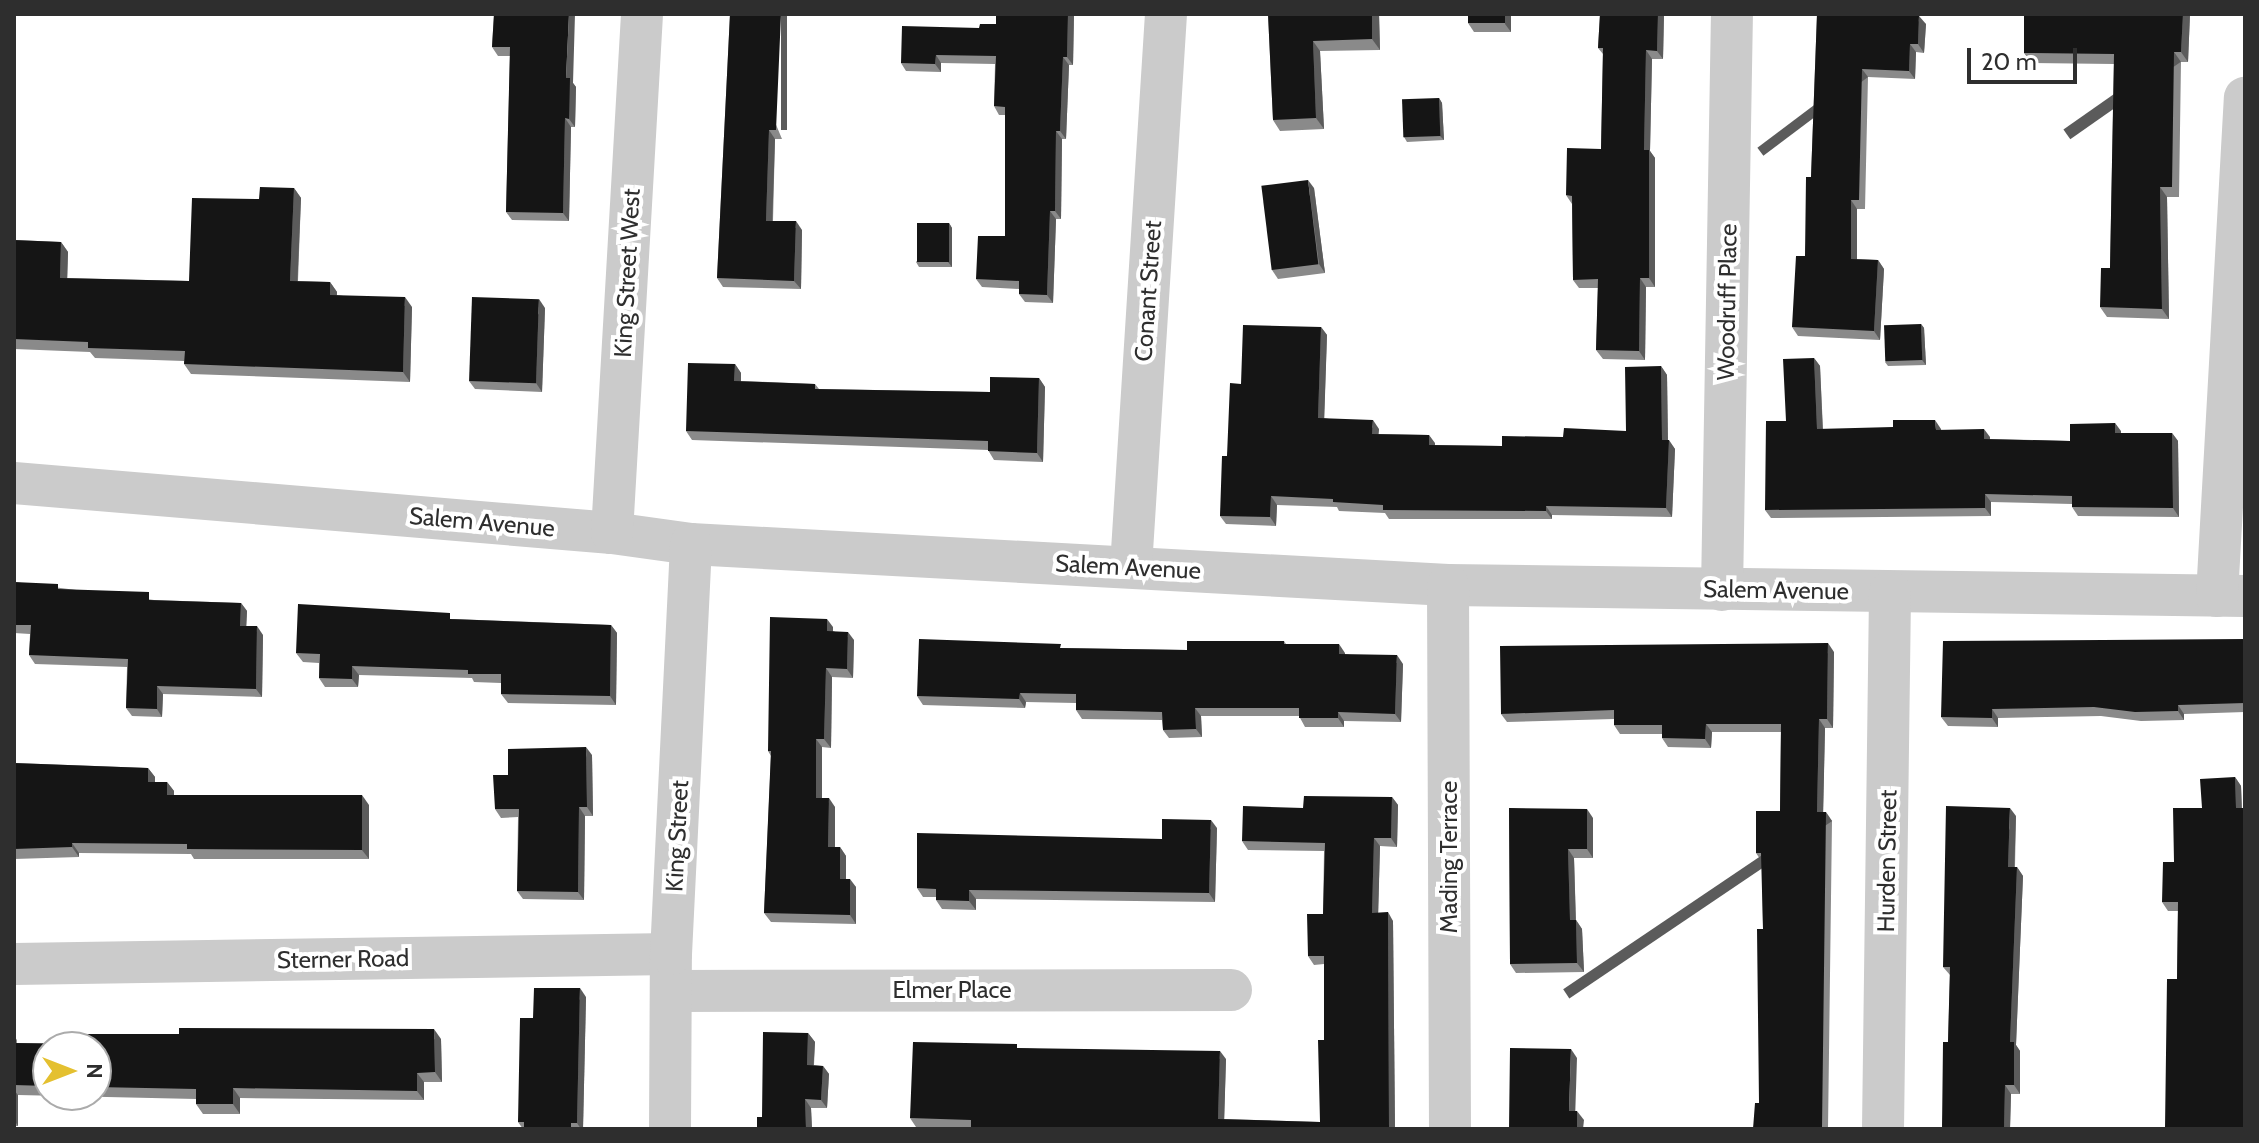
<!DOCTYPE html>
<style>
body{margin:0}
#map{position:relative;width:2259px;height:1143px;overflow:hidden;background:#fff;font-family:Cabin,sans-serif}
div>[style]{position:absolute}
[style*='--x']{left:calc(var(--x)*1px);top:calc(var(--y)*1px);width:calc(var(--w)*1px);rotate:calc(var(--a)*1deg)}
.minor>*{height:42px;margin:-21px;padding:0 21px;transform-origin:21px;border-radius:21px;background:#cbcbcb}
.wall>*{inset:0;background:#8a8a8a}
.shaded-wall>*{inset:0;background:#5b5b5b;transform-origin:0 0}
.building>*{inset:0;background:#151515;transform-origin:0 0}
span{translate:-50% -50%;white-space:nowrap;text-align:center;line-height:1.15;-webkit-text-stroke:8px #fff;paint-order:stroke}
.street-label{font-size:24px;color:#2e2e2e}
.frame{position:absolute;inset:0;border:16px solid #2e2e2e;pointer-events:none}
.north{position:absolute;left:32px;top:1031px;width:80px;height:80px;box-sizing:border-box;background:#fff;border:2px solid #ababab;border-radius:50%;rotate:90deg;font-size:22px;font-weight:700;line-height:32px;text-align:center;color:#2e2e2e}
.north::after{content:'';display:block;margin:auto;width:28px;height:36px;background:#e4c030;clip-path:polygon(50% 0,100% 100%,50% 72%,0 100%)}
.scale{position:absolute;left:1967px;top:48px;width:110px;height:36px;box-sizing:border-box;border:4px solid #2e2e2e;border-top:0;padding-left:10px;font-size:24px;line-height:28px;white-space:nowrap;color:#2e2e2e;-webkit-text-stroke:6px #fff;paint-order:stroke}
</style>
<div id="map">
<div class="minor">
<div style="--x:14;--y:483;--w:600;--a:4.78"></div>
<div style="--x:612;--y:533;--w:80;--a:7.9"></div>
<div style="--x:691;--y:544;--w:758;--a:3.1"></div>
<div style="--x:1448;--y:585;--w:797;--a:0.79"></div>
<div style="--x:612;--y:533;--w:520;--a:-86.69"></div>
<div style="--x:1131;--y:567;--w:554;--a:-86.38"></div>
<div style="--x:1448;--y:585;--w:544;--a:89.79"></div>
<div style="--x:1722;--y:590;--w:576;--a:-89.01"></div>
<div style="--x:2217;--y:596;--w:499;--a:-86.8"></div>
<div style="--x:14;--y:964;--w:657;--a:-0.87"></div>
<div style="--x:673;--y:991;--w:558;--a:-0.1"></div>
<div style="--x:670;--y:1129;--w:175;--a:-89.7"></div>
<div style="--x:671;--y:954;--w:410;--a:-87.2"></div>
<div style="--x:1883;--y:1129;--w:537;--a:-89.25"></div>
</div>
<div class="wall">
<div style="clip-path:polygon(494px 14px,573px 83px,576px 87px,575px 127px,571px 127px,569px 221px,512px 220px,506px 212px,510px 56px,498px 56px,492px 47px)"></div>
<div style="clip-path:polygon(730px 14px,782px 139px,775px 139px,773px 221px,802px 230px,801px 289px,723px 287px,717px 278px)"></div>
<div style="clip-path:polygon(1074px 14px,1073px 65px,1069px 65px,1066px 139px,1062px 139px,1061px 219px,1056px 219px,1053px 303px,1025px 302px,1019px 294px,1019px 289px,982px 287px,976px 279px,1005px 236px,1005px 115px,999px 115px,994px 106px,995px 64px,941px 63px,941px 72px,906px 71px,901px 63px,979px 28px,996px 24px)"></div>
<div style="clip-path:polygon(1268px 14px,1379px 14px,1380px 50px,1320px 51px,1324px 129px,1280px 131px,1273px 120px)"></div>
<div style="clip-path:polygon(1468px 14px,1511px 14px,1511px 32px,1474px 32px,1468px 23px)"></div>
<div style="clip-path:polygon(1600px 14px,1664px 14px,1663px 59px,1652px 59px,1650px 151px,1655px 158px,1655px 287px,1646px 287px,1645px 360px,1603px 359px,1596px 350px,1598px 288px,1579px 288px,1573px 280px,1572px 204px,1566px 195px,1601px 149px,1603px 54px,1598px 48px)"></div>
<div style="clip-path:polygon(1817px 14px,1900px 15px,1926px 24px,1924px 53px,1916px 52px,1915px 79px,1868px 77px,1865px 209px,1857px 209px,1857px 259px,1878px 260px,1884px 269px,1880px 340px,1798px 336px,1792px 327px,1805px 256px,1811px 177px)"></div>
<div style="clip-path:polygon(2024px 14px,2190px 14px,2188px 62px,2181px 62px,2179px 197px,2167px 197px,2169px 319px,2107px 317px,2100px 307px,2110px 268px,2114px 64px,2031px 63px,2024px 53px)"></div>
<div style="clip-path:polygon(1439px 98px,1442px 103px,1444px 140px,1407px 142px,1404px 137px)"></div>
<div style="clip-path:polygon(294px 188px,301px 198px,298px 281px,330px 282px,337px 292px,337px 295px,412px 307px,410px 382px,191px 374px,184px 364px,184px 361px,95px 358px,90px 352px,14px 349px,14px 240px,61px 242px,68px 252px,67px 278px,189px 281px,259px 199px)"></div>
<div style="clip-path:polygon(1314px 188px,1325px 273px,1278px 279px,1272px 270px)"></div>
<div style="clip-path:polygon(949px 223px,952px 228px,952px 267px,919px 267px,916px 262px)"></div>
<div style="clip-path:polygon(545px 308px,542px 392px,475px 389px,469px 381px)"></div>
<div style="clip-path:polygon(1921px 324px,1924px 328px,1926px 365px,1888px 366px,1885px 362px)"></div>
<div style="clip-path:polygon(1321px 327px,1327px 335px,1324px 418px,1379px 429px,1378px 434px,1429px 435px,1435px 445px,1502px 446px,1563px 437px,1626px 431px,1661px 366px,1667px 375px,1668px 440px,1675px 449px,1672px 517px,1552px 515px,1552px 519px,1389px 519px,1385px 513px,1339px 511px,1337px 507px,1277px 505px,1276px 526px,1226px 524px,1220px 516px,1227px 456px,1241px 384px)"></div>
<div style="clip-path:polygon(1814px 358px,1820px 366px,1823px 429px,1941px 429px,1941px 430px,1990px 437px,1990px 439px,2070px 441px,2115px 423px,2121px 433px,2172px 433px,2178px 441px,2179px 517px,2078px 516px,2072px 507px,2072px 504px,1991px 502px,1991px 516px,1771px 518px,1765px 510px,1786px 421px)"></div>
<div style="clip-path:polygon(735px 364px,741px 373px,741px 381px,815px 384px,819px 389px,990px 392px,1039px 378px,1045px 387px,1043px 462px,994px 460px,988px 450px,692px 440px,686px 431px)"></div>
<div style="clip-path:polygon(14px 582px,154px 600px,241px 603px,247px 611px,246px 626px,263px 635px,262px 697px,163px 694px,162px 717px,132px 716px,126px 708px,127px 667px,35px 664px,29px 655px,30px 634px,14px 633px)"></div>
<div style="clip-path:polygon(454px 619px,611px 625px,617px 633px,616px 705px,508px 703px,501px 694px,501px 683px,474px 682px,472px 678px,359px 675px,358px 687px,325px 687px,319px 678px,319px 663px,303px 662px,296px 653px)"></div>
<div style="clip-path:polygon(833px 627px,833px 631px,854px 640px,853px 678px,832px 677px,831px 748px,822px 747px,822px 798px,835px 807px,835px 847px,840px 847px,846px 856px,846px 879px,856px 887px,856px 924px,771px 922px,764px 913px,771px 756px,768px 751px)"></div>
<div style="clip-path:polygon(2245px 639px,2245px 712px,2184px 714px,2184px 720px,2141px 721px,2101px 716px,1998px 718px,1998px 727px,1948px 726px,1941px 717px)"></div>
<div style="clip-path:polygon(1284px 641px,1286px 644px,1403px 664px,1401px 722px,1344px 721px,1344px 727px,1305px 727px,1299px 716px,1201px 716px,1202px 737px,1169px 738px,1163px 730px,1162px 720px,1082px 719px,1076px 710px,1076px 703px,1026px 702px,1025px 708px,923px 705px,917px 696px,1063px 648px,1187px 650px)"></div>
<div style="clip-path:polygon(1834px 652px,1833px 728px,1825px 728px,1823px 812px,1832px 821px,1828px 1129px,1753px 1129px,1759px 1103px,1763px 929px,1762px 862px,1756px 853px,1780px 811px,1781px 732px,1712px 732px,1711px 748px,1668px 747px,1662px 738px,1662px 734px,1620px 734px,1614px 725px,1614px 719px,1507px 722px,1501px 714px)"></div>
<div style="clip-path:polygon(592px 755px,593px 816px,585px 816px,584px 900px,523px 899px,517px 891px,518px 817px,501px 818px,495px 809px,508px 775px)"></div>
<div style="clip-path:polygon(14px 763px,148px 768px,155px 777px,155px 782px,167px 782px,174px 791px,174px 795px,369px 805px,369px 859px,194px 859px,191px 854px,79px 853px,79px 857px,14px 859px)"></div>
<div style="clip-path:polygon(2235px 777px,2241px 786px,2242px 808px,2177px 979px,2178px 911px,2168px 911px,2162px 902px,2202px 808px)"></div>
<div style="clip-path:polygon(1392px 797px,1398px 805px,1397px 847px,1380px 846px,1378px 913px,1393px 921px,1395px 1129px,973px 1129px,916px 1127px,910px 1118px,1019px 1048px,1226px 1059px,1224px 1119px,1320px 1122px,1324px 1040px,1324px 964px,1314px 965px,1308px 956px,1323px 914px,1324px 851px,1248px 850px,1242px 841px,1303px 808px)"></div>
<div style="clip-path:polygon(1509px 808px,1593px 818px,1593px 858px,1574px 858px,1576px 920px,1582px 929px,1584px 972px,1516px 973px,1510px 964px)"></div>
<div style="clip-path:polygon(2016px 816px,2015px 867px,2017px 867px,2023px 876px,2016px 1045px,2020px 1051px,2020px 1094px,2011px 1094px,2010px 1129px,1942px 1129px,1948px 1042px,1950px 975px,1943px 967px)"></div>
<div style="clip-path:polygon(1217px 828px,1215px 902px,976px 899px,976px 910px,942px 909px,936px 900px,936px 897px,923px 897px,917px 888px)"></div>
<div style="clip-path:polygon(586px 997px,583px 1129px,523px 1129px,518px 1122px,533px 1018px)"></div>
<div style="clip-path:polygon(808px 1033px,815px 1042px,814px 1065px,823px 1066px,829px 1074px,827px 1108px,811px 1108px,812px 1129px,757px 1129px,762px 1117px)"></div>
<div style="clip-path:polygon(evenodd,14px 1036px,17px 1040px,17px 1043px,87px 1044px,441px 1039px,442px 1082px,424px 1082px,424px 1100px,240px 1098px,240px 1114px,203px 1114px,196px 1104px,196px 1099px,18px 1095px,18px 1126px,14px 1126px,14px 1036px,48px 1047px,96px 1047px,96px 1095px,48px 1095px,48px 1047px)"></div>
</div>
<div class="shaded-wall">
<div style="clip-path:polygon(569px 14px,575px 14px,573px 83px,576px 87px,575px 127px,569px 119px,566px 78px)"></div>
<div style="left:781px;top:14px;width:6px;height:116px"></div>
<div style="clip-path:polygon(1068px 14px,1074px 14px,1073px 65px,1067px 57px)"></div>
<div style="clip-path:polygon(1372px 14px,1379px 14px,1380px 50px,1372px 39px)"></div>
<div style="clip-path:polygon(1505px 14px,1511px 14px,1511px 32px,1505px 24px)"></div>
<div style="clip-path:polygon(1658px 14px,1664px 14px,1663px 59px,1657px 51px)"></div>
<div style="clip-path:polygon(2183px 14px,2190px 14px,2188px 62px,2181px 52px)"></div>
<div style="clip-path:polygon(1919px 16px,1926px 24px,1924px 53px,1918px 44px)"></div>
<div style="clip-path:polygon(1313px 41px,1320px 51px,1324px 129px,1316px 118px)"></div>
<div style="clip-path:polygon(1910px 44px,1916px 52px,1915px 79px,1909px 71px)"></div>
<div style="clip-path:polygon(1646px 50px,1652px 59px,1650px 151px,1655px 158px,1655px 287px,1649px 278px,1644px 150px)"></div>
<div style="left:2174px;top:52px;width:12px;height:135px;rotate:55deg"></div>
<div style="clip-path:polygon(936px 55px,941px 63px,941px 72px,935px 64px)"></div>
<div style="clip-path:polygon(1063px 57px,1069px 65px,1066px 139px,1060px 131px)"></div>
<div style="left:1862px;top:69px;width:10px;height:131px;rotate:53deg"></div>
<div style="clip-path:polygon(1439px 98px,1442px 103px,1444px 140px,1440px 136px)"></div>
<div style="clip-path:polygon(565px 118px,571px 127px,569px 221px,563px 213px)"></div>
<div style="clip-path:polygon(769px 130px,775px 139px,772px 229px,766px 221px)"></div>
<div style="clip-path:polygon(1056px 131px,1062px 139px,1061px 219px,1055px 211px)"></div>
<div style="clip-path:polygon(1308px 180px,1314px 188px,1325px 273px,1319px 264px)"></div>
<div style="clip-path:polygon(2160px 187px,2167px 197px,2169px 319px,2162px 309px)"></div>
<div style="clip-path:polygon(294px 188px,301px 198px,297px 291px,290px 281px)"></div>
<div style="clip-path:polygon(1851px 200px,1857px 209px,1857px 267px,1851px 259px)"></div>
<div style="clip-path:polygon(1050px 211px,1056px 219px,1053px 303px,1047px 295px)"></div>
<div style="clip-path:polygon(796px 221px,802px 230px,801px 289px,794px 281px)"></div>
<div style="clip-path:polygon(949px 223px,952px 228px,952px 267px,948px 262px)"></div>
<div style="clip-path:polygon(61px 242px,68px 252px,67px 288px,60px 278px)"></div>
<div style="clip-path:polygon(1878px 260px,1884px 269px,1880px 340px,1874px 331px)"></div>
<div style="clip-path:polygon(1640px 278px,1646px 287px,1645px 360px,1639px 351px)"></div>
<div style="clip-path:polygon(330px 282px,337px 292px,336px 305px,330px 295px)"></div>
<div style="clip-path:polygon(405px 297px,412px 307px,410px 382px,403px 372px)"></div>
<div style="clip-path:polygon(539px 299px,545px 308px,542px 392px,536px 383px)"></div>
<div style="clip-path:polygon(1921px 324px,1924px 328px,1926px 365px,1922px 360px)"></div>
<div style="clip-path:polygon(1321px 327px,1327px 335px,1324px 426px,1318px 418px)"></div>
<div style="clip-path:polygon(1814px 358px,1820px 366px,1823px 437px,1817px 429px)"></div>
<div style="clip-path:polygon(735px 364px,741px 373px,741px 390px,734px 381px)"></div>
<div style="clip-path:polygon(1661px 366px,1667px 375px,1668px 448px,1662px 440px)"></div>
<div style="clip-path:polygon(1039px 378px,1045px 387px,1043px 462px,1037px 453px)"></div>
<div style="clip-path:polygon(1373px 420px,1379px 429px,1378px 442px,1372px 434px)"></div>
<div style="clip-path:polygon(1935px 420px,1941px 429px,1942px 438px,1936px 430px)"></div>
<div style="clip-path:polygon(2115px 423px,2121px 431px,2121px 442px,2115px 433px)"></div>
<div style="clip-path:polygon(1984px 429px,1990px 437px,1990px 447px,1984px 439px)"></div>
<div style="clip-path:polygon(2172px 433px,2178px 441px,2179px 517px,2173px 508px)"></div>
<div style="clip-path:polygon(1429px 435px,1435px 443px,1435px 453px,1429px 445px)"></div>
<div style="clip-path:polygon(1669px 440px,1675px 449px,1672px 517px,1666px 508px)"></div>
<div style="clip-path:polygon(1985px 494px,1991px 502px,1991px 516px,1985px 508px)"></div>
<div style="clip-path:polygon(1271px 496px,1277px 505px,1276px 526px,1270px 517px)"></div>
<div style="clip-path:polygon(1546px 506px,1552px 515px,1552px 519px,1546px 511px)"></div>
<div style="clip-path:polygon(241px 603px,247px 611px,246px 634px,240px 626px)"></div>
<div style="clip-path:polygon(827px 619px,833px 627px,833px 640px,827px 631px)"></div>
<div style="clip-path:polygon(611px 625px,617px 633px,616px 705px,610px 696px)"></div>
<div style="clip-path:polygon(257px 626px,263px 635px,262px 697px,256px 689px)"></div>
<div style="clip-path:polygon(848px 632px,854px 640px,853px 678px,847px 669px)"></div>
<div style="clip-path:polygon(1828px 643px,1834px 652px,1833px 728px,1827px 719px)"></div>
<div style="clip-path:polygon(1339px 644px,1345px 653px,1345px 663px,1339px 654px)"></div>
<div style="clip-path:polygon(1397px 655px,1403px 664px,1401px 722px,1395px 714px)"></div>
<div style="clip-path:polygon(352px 666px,359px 675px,358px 687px,352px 679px)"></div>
<div style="clip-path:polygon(826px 668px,832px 677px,831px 748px,824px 739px)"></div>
<div style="clip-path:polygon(157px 686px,163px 694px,162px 717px,157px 709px)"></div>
<div style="clip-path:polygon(1020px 693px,1026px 702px,1025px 708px,1019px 699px)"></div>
<div style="clip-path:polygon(2178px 705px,2184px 714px,2184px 720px,2178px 711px)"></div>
<div style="clip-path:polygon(1195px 708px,1201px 716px,1202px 737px,1196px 729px)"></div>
<div style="clip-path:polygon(1992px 709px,1998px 718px,1998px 727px,1992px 718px)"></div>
<div style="clip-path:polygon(1338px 712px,1344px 721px,1344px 727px,1338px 718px)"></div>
<div style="clip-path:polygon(1819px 719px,1825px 728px,1823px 820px,1817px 812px)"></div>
<div style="clip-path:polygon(1706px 724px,1712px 732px,1711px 748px,1705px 739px)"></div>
<div style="clip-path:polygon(816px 739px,822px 747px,822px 807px,816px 798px)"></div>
<div style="clip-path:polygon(586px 747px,592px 755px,593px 816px,587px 807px)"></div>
<div style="clip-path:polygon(148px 768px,155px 777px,155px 791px,148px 782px)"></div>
<div style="clip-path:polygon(2235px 777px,2241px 786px,2242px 817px,2236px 808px)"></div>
<div style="clip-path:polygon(167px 782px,174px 791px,174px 805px,167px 795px)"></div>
<div style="clip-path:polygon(362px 795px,369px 805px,369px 859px,362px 850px)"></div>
<div style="clip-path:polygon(1392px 797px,1398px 805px,1397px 847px,1391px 838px)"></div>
<div style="clip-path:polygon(829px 798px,835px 807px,835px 856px,828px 847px)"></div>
<div style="clip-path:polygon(579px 807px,585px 816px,584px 900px,578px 892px)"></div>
<div style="clip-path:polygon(2010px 808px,2016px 816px,2014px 876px,2008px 867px)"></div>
<div style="clip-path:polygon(1587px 809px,1593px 818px,1593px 858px,1587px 849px)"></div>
<div style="left:1826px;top:812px;width:11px;height:317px;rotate:56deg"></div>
<div style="clip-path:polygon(1211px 820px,1217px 828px,1215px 902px,1209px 893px)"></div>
<div style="clip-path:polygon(1374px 838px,1380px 846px,1378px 921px,1372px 913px)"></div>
<div style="clip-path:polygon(72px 843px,79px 853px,79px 857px,72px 847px)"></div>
<div style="clip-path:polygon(840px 847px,846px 856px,846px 887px,840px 879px)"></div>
<div style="clip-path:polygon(1568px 849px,1574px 858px,1576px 929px,1570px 920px)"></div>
<div style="clip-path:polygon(2017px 867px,2023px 876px,2016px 1045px,2020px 1051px,2020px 1094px,2014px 1085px,2010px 1042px)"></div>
<div style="clip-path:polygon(850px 879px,856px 887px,856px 924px,850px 915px)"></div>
<div style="clip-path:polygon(969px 890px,976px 899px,976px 910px,969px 901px)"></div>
<div style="clip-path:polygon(1388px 912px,1393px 921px,1395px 1129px,1389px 1129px)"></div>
<div style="clip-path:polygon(1576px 920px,1582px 929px,1584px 972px,1577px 963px)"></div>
<div style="clip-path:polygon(580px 988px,586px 997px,583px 1129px,581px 1129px,577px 1123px)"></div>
<div style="clip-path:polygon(434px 1029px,441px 1039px,442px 1082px,435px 1072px)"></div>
<div style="clip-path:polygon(808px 1033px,815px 1042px,813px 1074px,807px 1065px)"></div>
<div style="clip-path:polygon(1571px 1049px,1577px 1058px,1575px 1120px,1569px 1111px)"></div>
<div style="clip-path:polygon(1220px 1051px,1226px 1059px,1224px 1127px,1218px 1119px)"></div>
<div style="clip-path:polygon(823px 1066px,829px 1074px,827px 1108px,821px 1100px)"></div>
<div style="clip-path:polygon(417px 1073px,424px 1082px,424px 1100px,417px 1091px)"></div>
<div style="clip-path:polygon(2005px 1085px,2011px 1094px,2010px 1129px,2004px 1129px)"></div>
<div style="clip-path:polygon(233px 1088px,240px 1098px,240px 1114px,233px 1104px)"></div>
<div style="clip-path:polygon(14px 1090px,18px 1095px,18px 1126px,14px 1120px)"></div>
<div style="clip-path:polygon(805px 1099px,811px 1108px,812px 1129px,806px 1129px)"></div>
<div style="clip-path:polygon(1577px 1111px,1584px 1120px,1583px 1129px,1577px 1129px)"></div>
</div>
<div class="building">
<div style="clip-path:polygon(494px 14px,569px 14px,566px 78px,570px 78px,569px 119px,565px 118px,563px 213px,506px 212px,510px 47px,492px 47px)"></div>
<div style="clip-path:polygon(730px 14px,781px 14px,776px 130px,769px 130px,766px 221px,796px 221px,794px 281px,717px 278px)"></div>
<div style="clip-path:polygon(996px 14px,1068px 14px,1067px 57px,1063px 57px,1060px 131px,1056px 131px,1055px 211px,1050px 211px,1047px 295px,1019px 294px,1019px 281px,976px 279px,978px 236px,1005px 236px,1005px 107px,994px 106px,996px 56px,936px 55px,935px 64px,901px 63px,902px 26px,979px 28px,980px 24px,996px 24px)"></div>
<div style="clip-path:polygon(1268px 14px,1372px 14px,1372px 39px,1313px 41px,1316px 118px,1273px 120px)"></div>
<div style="left:1468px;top:14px;width:37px;height:9px"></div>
<div style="clip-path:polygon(1600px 14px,1658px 14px,1657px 51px,1646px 50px,1644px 150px,1649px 150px,1649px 278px,1640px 278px,1639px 351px,1596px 350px,1598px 279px,1573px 280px,1572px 196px,1566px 195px,1567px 148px,1601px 149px,1603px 48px,1598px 48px)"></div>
<div style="clip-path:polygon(1817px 14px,1893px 14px,1919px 16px,1918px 44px,1910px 44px,1909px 71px,1862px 69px,1859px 200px,1851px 200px,1851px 259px,1878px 260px,1874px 331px,1792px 327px,1796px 256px,1805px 256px,1806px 177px,1811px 177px)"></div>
<div style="clip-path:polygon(2024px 14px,2183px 14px,2181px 52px,2174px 52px,2172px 187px,2160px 187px,2162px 309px,2100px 307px,2101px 268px,2110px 268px,2114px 54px,2024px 53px)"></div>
<div style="left:1439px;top:98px;width:38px;height:37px;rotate:88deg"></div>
<div style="left:1308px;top:180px;width:85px;height:47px;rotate:83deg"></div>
<div style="clip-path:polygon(260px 187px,294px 188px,290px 281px,330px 282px,330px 295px,405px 297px,403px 372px,184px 364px,185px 351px,88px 348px,88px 342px,14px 339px,14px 240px,61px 242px,60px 278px,189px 281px,192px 198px,259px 199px)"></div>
<div style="left:917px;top:223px;width:32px;height:39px"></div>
<div style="left:472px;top:297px;width:67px;height:84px;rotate:2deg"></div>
<div style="left:1921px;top:324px;width:36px;height:37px;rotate:88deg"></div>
<div style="clip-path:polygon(1243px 325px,1321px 327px,1318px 418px,1373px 420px,1372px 434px,1429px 435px,1429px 445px,1502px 446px,1502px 436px,1563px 437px,1564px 428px,1626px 431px,1625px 367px,1661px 366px,1662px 440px,1669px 440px,1666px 508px,1546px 506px,1546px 511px,1383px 510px,1383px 505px,1333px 502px,1333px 499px,1271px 496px,1270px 517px,1220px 516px,1222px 456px,1227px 456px,1230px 383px,1241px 384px)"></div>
<div style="clip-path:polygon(1814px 358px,1817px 429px,1893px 427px,1893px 420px,1935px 420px,1936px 430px,1984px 429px,1984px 439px,2070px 441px,2070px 424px,2115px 423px,2115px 433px,2172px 433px,2173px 508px,2072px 507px,2072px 496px,1985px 494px,1985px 508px,1765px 510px,1766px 421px,1786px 421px,1783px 359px)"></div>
<div style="clip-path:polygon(688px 363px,735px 364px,734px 381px,815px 384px,815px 389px,990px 392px,990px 377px,1039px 378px,1037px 453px,988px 451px,988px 441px,686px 431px)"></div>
<div style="clip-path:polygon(14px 582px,58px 584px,58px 589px,149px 592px,149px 600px,241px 603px,240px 626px,257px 626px,256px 689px,157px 686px,157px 709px,126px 708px,128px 659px,29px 655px,31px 625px,14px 625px)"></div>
<div style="clip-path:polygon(298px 604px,450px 613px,450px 619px,611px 625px,610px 696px,501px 694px,501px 674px,468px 674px,468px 670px,352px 666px,352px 679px,319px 678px,320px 654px,296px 653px)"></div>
<div style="clip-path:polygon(770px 617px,827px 619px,827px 631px,848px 632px,847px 669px,826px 668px,824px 739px,816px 739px,816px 798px,829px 798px,828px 847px,840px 847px,840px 879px,850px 879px,850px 915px,764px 913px,771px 751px,768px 751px)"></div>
<div style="clip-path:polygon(919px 639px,1061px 644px,1060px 648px,1187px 650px,1187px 641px,1284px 641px,1284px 644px,1339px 644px,1339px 654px,1397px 655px,1395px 714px,1338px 712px,1338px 718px,1299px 718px,1299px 708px,1195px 708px,1196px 729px,1163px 730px,1162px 712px,1076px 710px,1076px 694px,1020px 693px,1019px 699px,917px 696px)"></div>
<div style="clip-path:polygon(2245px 639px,2245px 703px,2178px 705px,2178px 711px,2135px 712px,2094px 707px,1992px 709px,1992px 718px,1941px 717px,1943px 641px)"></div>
<div style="clip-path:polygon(1828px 643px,1827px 719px,1819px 719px,1817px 812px,1826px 812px,1822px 1129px,1753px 1129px,1755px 1103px,1759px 1103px,1757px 929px,1763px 929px,1761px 853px,1756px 853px,1756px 811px,1780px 811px,1781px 724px,1706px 724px,1705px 739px,1662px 738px,1662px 725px,1614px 725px,1614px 710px,1501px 714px,1500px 646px)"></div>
<div style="clip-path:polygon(586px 747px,587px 807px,579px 807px,578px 892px,517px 891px,519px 809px,495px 809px,493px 775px,508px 775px,508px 749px)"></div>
<div style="clip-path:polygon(14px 763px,148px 768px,148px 782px,167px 782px,167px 795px,362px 795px,362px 850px,187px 849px,187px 844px,72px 843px,72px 847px,14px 849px)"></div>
<div style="clip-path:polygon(2235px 777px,2236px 808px,2245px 808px,2245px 1129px,2165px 1129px,2167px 979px,2177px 979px,2178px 902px,2162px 902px,2163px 862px,2174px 862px,2173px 808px,2202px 808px,2200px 779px)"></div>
<div style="clip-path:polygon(1304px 796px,1392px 797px,1391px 838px,1374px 838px,1372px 913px,1388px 912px,1389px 1129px,1040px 1129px,971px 1127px,971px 1120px,910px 1118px,913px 1042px,1017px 1044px,1017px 1048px,1220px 1051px,1218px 1119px,1320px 1122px,1318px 1040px,1324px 1040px,1324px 956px,1308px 956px,1307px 914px,1323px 914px,1325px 843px,1242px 841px,1243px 806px,1303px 808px)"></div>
<div style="clip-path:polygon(1946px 806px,2010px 808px,2008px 867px,2017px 867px,2010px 1042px,2014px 1042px,2014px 1085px,2005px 1085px,2004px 1129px,1942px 1129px,1943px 1042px,1948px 1042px,1950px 967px,1943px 967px)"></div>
<div style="clip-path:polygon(1509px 808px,1587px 809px,1587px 849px,1568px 849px,1570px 920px,1576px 920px,1577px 963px,1510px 964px)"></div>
<div style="clip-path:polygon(1162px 819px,1211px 820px,1209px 893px,969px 890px,969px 901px,936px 900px,936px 889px,917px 888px,917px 833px,1162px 839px)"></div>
<div style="clip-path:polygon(534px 988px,580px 988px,577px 1123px,571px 1123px,571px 1129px,524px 1129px,524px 1122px,518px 1122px,520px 1018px,533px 1018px)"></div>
<div style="clip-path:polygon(179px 1028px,434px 1029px,435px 1072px,417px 1073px,417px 1091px,233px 1088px,233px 1104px,196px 1104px,196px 1089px,96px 1087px,96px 1047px,48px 1047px,48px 1086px,14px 1085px,14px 1043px,87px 1044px,87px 1034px,179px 1034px)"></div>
<div style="clip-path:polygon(763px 1032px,808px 1033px,807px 1065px,823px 1066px,821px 1100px,805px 1099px,806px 1129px,757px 1129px,757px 1117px,762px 1117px)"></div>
<div style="clip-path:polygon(1510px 1048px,1571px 1049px,1569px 1111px,1577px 1111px,1577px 1129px,1509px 1129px)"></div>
</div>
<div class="street-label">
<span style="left:627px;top:273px;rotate:-87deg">King Street West</span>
<span style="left:1148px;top:291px;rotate:-86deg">Conant Street</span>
<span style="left:1727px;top:302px;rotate:-89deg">Woodruff Place</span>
<span style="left:482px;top:522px;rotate:5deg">Salem Avenue</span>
<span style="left:1128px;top:567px;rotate:3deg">Salem Avenue</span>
<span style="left:1776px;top:590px;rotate:1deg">Salem Avenue</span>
<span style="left:677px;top:836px;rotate:-87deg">King Street</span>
<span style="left:1449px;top:857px;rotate:-90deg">Mading Terrace</span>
<span style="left:1887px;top:861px;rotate:-89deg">Hurden Street</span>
<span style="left:343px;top:959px;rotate:-1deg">Sterner Road</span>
<span style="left:952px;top:990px">Elmer Place</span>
</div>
<div class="frame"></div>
<div class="north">N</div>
<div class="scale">20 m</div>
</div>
